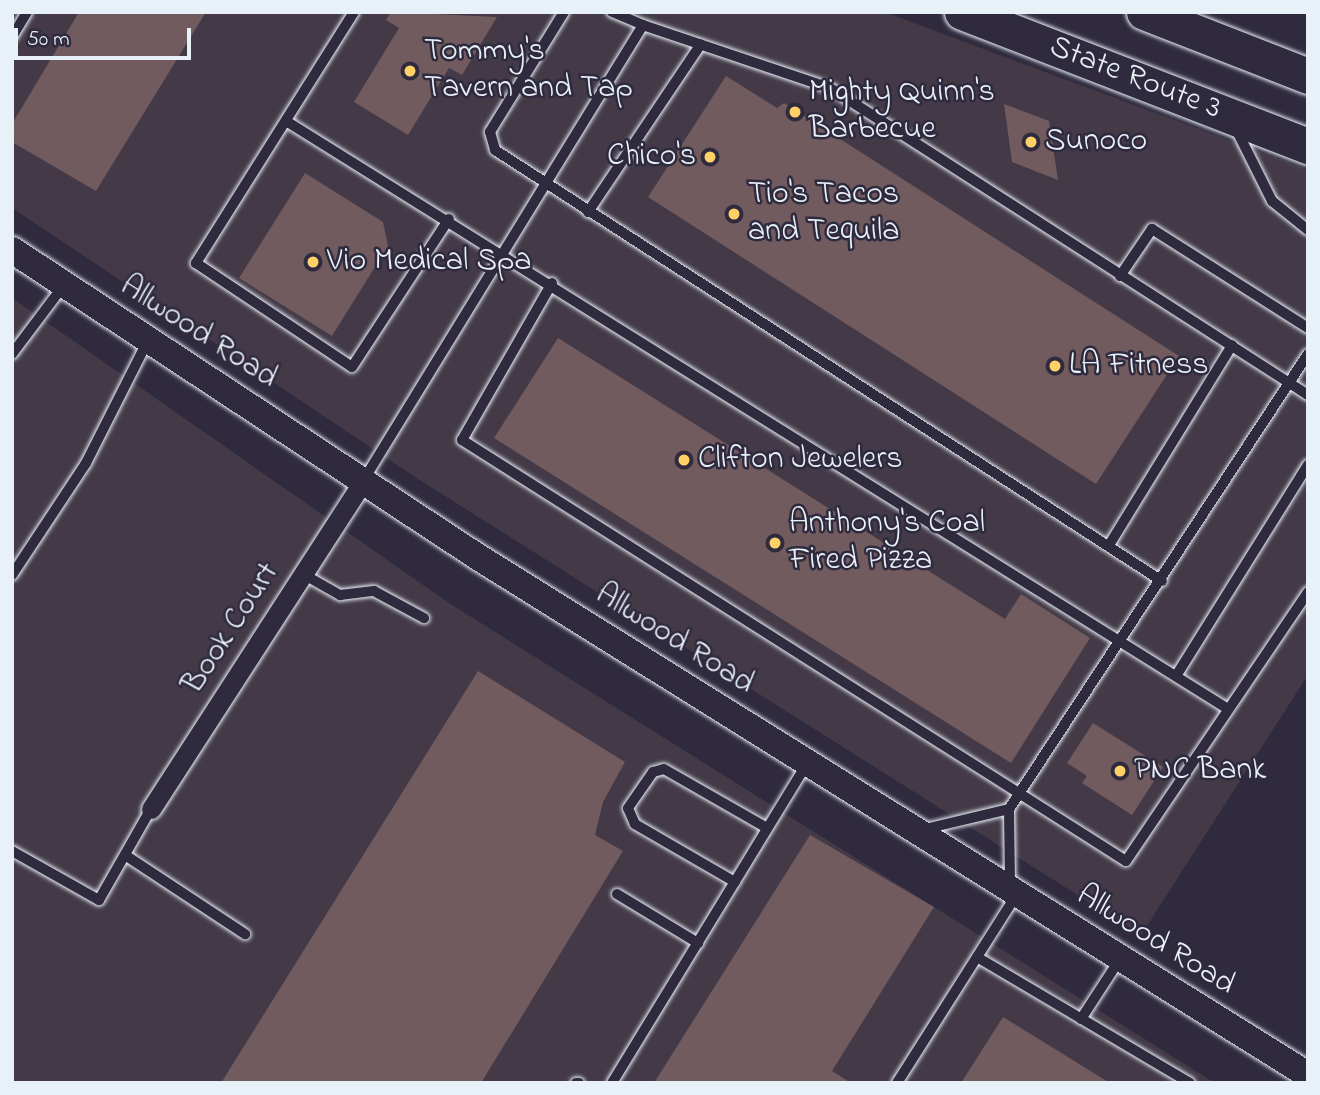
<!DOCTYPE html>
<style>
body{margin:0}
#map{position:relative;width:1320px;height:1095px;overflow:hidden;background:#2f2a3d;font-family:"Indie Flower",sans-serif}
div>[style]{position:absolute}
[style*='--x']{left:calc(var(--x)*1px);top:calc(var(--y)*1px);width:calc(var(--w)*1px);rotate:calc(var(--a)*1deg)}
.built>*{inset:0;background:#433947}
.building>*{inset:0;background:#715b5f}
.roads{filter:drop-shadow(0 0 2px #e8f1f8) drop-shadow(0 0 2px #e8f1f8)}
.lane>*{height:10px;margin:-5px;padding:0 5px;transform-origin:5px;border-radius:5px;background:#2f2a3d}
.street>*{height:19px;margin:-9.5px;padding:0 9.5px;transform-origin:9.5px;border-radius:9.5px;background:#2f2a3d}
.secondary>*{height:26px;margin:-13px;padding:0 13px;transform-origin:13px;border-radius:13px;background:#2f2a3d}
.highway>*{height:35px;margin:-17.5px;padding:0 17.5px;transform-origin:17.5px;border-radius:17.5px;background:#2f2a3d}
.dots>*{width:19px;height:19px;translate:-50% -50%;box-sizing:border-box;border:4px solid #2f2a3d;border-radius:50%}
span{translate:-50% -50%;white-space:nowrap;text-align:center;line-height:1.15;-webkit-text-stroke:5px #2f2a3d;paint-order:stroke}
.poi-label{font-size:32px;color:#e8f1f8}
.left{translate:0 -50%;text-align:left}
.right{translate:-100% -50%;text-align:right}
.street-label{font-size:32px;color:#e8f1f8}
.frame{position:absolute;inset:0;border:14px solid #e8f1f8;pointer-events:none}
.scale{position:absolute;left:14px;top:28px;width:177px;height:32px;box-sizing:border-box;border:4px solid #e8f1f8;border-top:0;padding-left:9px;font-size:21px;line-height:24px;white-space:nowrap;color:#e8f1f8;-webkit-text-stroke:5px #2f2a3d;paint-order:stroke}
</style>
<div id="map">
<div class="built">
<div style="clip-path:polygon(12px 12px,885px 12px,1308px 170px,1308px 675px,1141px 935px,418px 479px,12px 208px)"></div>
<div style="clip-path:polygon(12px 298px,449px 603px,1215px 1083px,12px 1083px)"></div>
</div>
<div class="building">
<div style="clip-path:polygon(79px 12px,206px 12px,96px 191px,12px 142px,12px 124px)"></div>
<div style="clip-path:polygon(391px 12px,497px 17px,462px 75px,449px 68px,408px 135px,354px 102px,399px 28px,386px 20px)"></div>
<div style="clip-path:polygon(726px 76px,777px 108px,784px 103px,1179px 356px,1096px 484px,648px 197px)"></div>
<div style="clip-path:polygon(1004px 104px,1049px 121px,1058px 180px,1012px 162px)"></div>
<div style="clip-path:polygon(305px 173px,383px 222px,388px 246px,332px 336px,239px 278px)"></div>
<div style="clip-path:polygon(558px 338px,1005px 619px,1021px 594px,1090px 638px,1011px 763px,494px 438px)"></div>
<div style="clip-path:polygon(478px 671px,625px 762px,603px 802px,595px 835px,623px 851px,481px 1083px,221px 1083px)"></div>
<div style="clip-path:polygon(1093px 723px,1163px 767px,1132px 815px,1082px 783px,1087px 776px,1067px 763px)"></div>
<div style="clip-path:polygon(810px 835px,934px 907px,832px 1071px,851px 1083px,654px 1083px)"></div>
<div style="clip-path:polygon(1003px 1017px,1110px 1083px,961px 1083px)"></div>
</div>
<div class="roads">
<div class="lane">
<div style="--x:354;--y:12;--w:297;--a:122.2"></div>
<div style="--x:196;--y:263;--w:187;--a:33.7"></div>
<div style="--x:352;--y:367;--w:177;--a:-56.8"></div>
<div style="--x:564;--y:12;--w:141;--a:121.7"></div>
<div style="--x:490;--y:132;--w:19;--a:74"></div>
<div style="--x:495;--y:150;--w:794;--a:32.87"></div>
<div style="--x:643;--y:25;--w:197;--a:18.6"></div>
<div style="--x:830;--y:88;--w:568;--a:32.71"></div>
<div style="--x:12;--y:37;--w:29;--a:-59"></div>
<div style="--x:286;--y:121;--w:1110;--a:31.97"></div>
<div style="--x:1235;--y:127;--w:83;--a:63.4"></div>
<div style="--x:1272;--y:201;--w:46;--a:38.9"></div>
<div style="--x:588;--y:212;--w:202;--a:-56.1"></div>
<div style="--x:1120;--y:276;--w:57;--a:-55.8"></div>
<div style="--x:1152;--y:229;--w:185;--a:32.4"></div>
<div style="--x:552;--y:283;--w:181;--a:119.8"></div>
<div style="--x:462;--y:440;--w:786;--a:32.38"></div>
<div style="--x:1126;--y:861;--w:325;--a:-55.9"></div>
<div style="--x:12;--y:354;--w:86;--a:-53"></div>
<div style="--x:363;--y:481;--w:535;--a:-58.45"></div>
<div style="--x:643;--y:25;--w:34;--a:-157"></div>
<div style="--x:1111;--y:542;--w:231;--a:-58.4"></div>
<div style="--x:303;--y:574;--w:43;--a:29.6"></div>
<div style="--x:340;--y:595;--w:34;--a:-7"></div>
<div style="--x:374;--y:591;--w:57;--a:28.4"></div>
<div style="--x:12;--y:575;--w:134;--a:-56.5"></div>
<div style="--x:86;--y:463;--w:136;--a:-63.2"></div>
<div style="--x:1176;--y:676;--w:249;--a:-58"></div>
<div style="--x:925;--y:829;--w:86;--a:-13.4"></div>
<div style="--x:12;--y:851;--w:100;--a:29.4"></div>
<div style="--x:99;--y:900;--w:105;--a:-60.3"></div>
<div style="--x:125;--y:855;--w:144;--a:33.4"></div>
<div style="--x:735;--y:882;--w:116;--a:-149.9"></div>
<div style="--x:635;--y:824;--w:17;--a:-114"></div>
<div style="--x:628;--y:808;--w:44;--a:-55.2"></div>
<div style="--x:653;--y:772;--w:11;--a:-15"></div>
<div style="--x:664;--y:769;--w:119;--a:29.8"></div>
<div style="--x:1010;--y:883;--w:74;--a:-90.8"></div>
<div style="--x:1009;--y:809;--w:544;--a:-56.69"></div>
<div style="--x:617;--y:894;--w:95;--a:31.2"></div>
<div style="--x:977;--y:957;--w:247;--a:30.6"></div>
<div style="--x:1081;--y:1019;--w:72;--a:-57"></div>
<div style="--x:576;--y:1083;--w:3;--a:0"></div>
<div style="--x:612;--y:1083;--w:375;--a:-58.6"></div>
<div style="--x:897;--y:1083;--w:224;--a:-57.6"></div>
</div>
<div class="street">
<div style="--x:151;--y:809;--w:391;--a:-57.1"></div>
</div>
<div class="secondary">
<div style="--x:12;--y:250;--w:558;--a:33.38"></div>
<div style="--x:478;--y:557;--w:978;--a:31.97"></div>
</div>
<div class="highway">
<div style="--x:962;--y:12;--w:371;--a:21.2"></div>
<div style="--x:1144;--y:12;--w:176;--a:21.3"></div>
</div>
</div>
<div class="dots">
<div style="left:410px;top:71px;background:#ffd166"></div>
<div style="left:795px;top:112px;background:#ffd166"></div>
<div style="left:1031px;top:142px;background:#ffd166"></div>
<div style="left:710px;top:157px;background:#ffd166"></div>
<div style="left:734px;top:214px;background:#ffd166"></div>
<div style="left:313px;top:262px;background:#ffd166"></div>
<div style="left:1055px;top:366px;background:#ffd166"></div>
<div style="left:684px;top:460px;background:#ffd166"></div>
<div style="left:775px;top:543px;background:#ffd166"></div>
<div style="left:1120px;top:771px;background:#ffd166"></div>
</div>
<div class="poi-label">
<span class="left" style="left:424px;top:71px">Tommy's<br>Tavern and Tap</span>
<span class="left" style="left:809px;top:112px">Mighty Quinn's<br>Barbecue</span>
<span class="left" style="left:1045px;top:142px">Sunoco</span>
<span class="right" style="left:696px;top:157px">Chico's</span>
<span class="left" style="left:748px;top:214px">Tio's Tacos<br>and Tequila</span>
<span class="left" style="left:327px;top:262px">Vio Medical Spa</span>
<span class="left" style="left:1069px;top:366px">LA Fitness</span>
<span class="left" style="left:698px;top:460px">Clifton Jewelers</span>
<span class="left" style="left:789px;top:543px">Anthony's Coal<br>Fired Pizza</span>
<span class="left" style="left:1134px;top:771px">PNC Bank</span>
</div>
<div class="street-label">
<span style="left:1135px;top:79px;rotate:21deg">State Route 3</span>
<span style="left:198px;top:333px;rotate:33deg">Allwood Road</span>
<span style="left:232px;top:629px;rotate:-57deg">Book Court</span>
<span style="left:674px;top:640px;rotate:32deg">Allwood Road</span>
<span style="left:1155px;top:941px;rotate:32deg">Allwood Road</span>
</div>
<div class="frame"></div>
<div class="scale">50 m</div>
</div>
